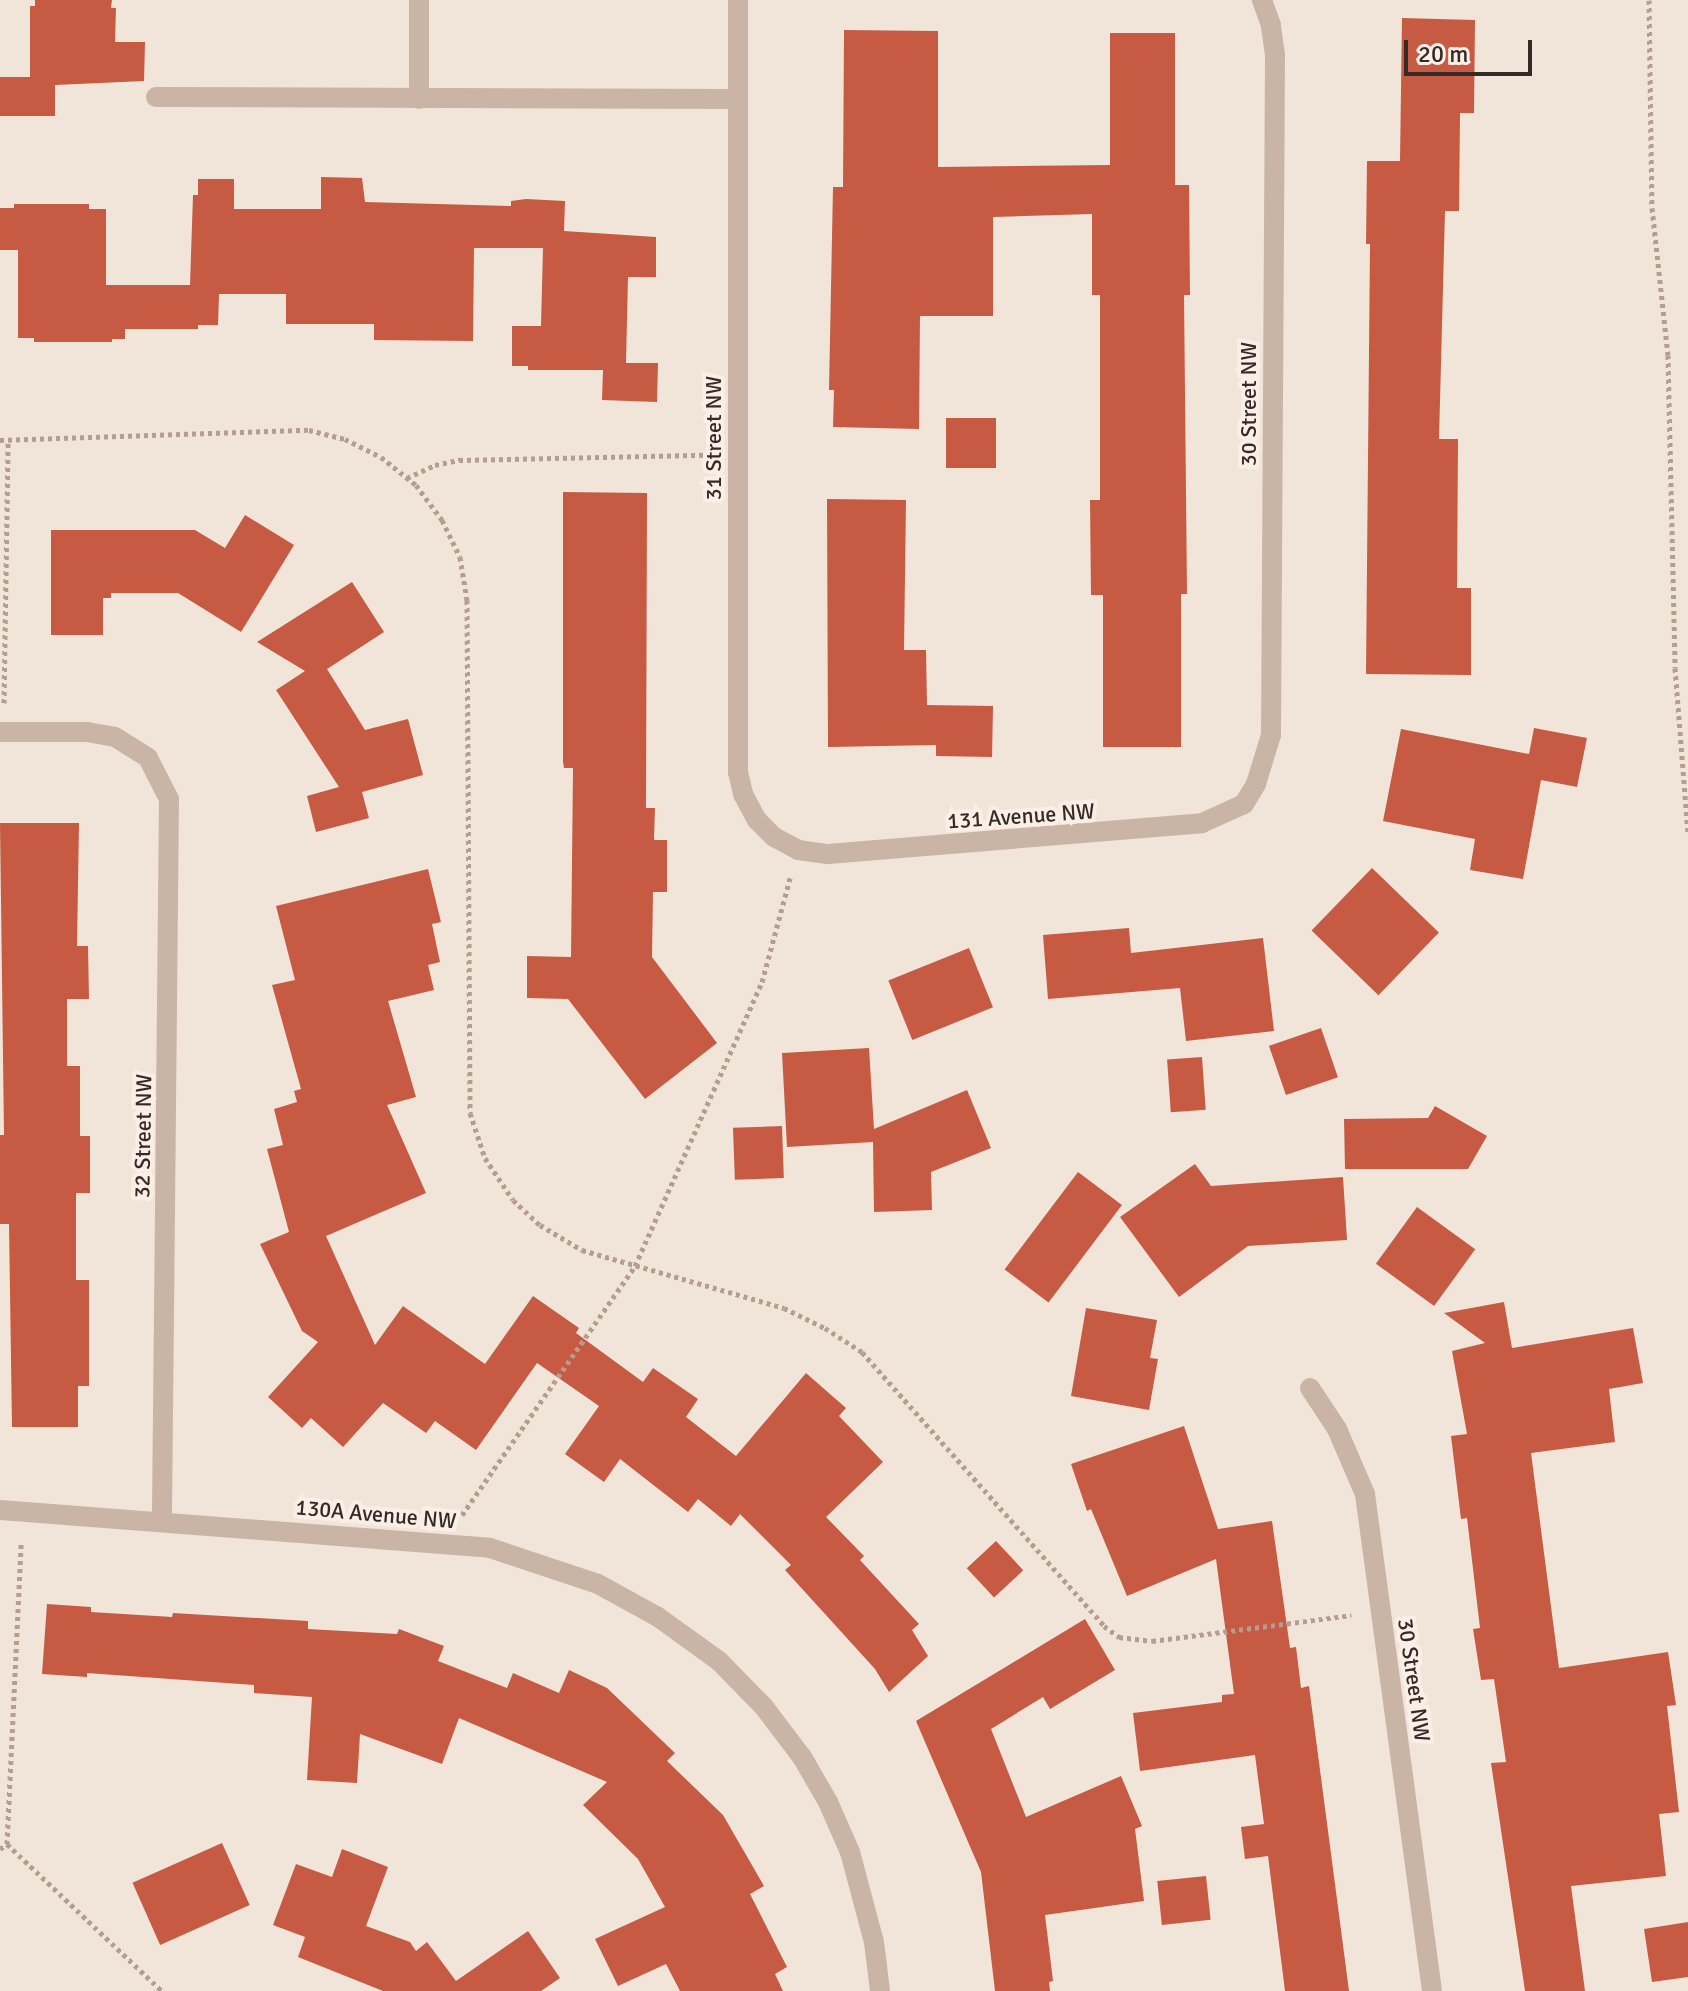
<!DOCTYPE html>
<style>
body{margin:0}
#map{position:relative;width:1688px;height:1991px;overflow:hidden;background:#f1e5da;font-family:Signika,sans-serif}
div>[style]{position:absolute}
[style*='--x']{left:calc(var(--x)*1px);top:calc(var(--y)*1px);width:calc(var(--w)*1px);rotate:calc(var(--a)*1deg)}
.building>*{inset:0;background:#c65a43;transform-origin:0 0}
.path>*{height:5px;margin-top:-2.5px;transform-origin:0;background:repeating-linear-gradient(90deg,#b59e90 0 4px,transparent 0 8px)}
.service>*{height:20px;margin:-10px;padding:0 10px;transform-origin:10px;border-radius:10px;background:#c9b4a6}
.minor>*{height:20px;margin:-10px;padding:0 10px;transform-origin:10px;border-radius:10px;background:#c9b4a6}
span{translate:-50% -50%;white-space:nowrap;text-align:center;line-height:1.15;-webkit-text-stroke:8px #f9efe6;paint-order:stroke}
.street-label{font-size:22px;color:#352a27}
.scale{position:absolute;left:1404px;top:40px;width:128px;height:36px;box-sizing:border-box;border:4px solid #352a27;border-top:0;padding-left:10px;font-size:24px;line-height:28px;white-space:nowrap;color:#352a27;-webkit-text-stroke:6px #f9efe6;paint-order:stroke}
</style>
<div id="map">
<div class="building">
<div style="clip-path:polygon(35px 0,112px 0,111px 8px,116px 8px,115px 42px,145px 42px,144px 81px,55px 85px,55px 116px,0 116px,0 77px,30px 77px,30px 6px,35px 6px)"></div>
<div style="clip-path:polygon(1402px 18px,1475px 20px,1474px 113px,1460px 113px,1459px 211px,1445px 211px,1439px 439px,1458px 439px,1457px 588px,1471px 588px,1471px 675px,1366px 674px,1370px 244px,1366px 244px,1367px 161px,1400px 161px)"></div>
<div style="clip-path:polygon(844px 30px,938px 31px,938px 167px,1110px 165px,1110px 33px,1175px 33px,1175px 185px,1189px 185px,1190px 295px,1184px 295px,1187px 594px,1181px 594px,1181px 747px,1103px 747px,1103px 595px,1091px 595px,1090px 500px,1100px 500px,1100px 295px,1092px 295px,1092px 214px,993px 217px,993px 316px,920px 316px,919px 429px,833px 427px,834px 390px,829px 390px,833px 187px,843px 187px)"></div>
<div style="clip-path:polygon(321px 177px,362px 178px,365px 202px,511px 206px,511px 201px,526px 199px,565px 201px,564px 231px,656px 237px,656px 277px,628px 277px,626px 363px,658px 363px,657px 402px,602px 400px,603px 370px,528px 370px,528px 366px,512px 366px,512px 326px,541px 326px,543px 248px,474px 248px,473px 341px,374px 340px,374px 324px,286px 324px,286px 294px,219px 294px,218px 325px,198px 325px,198px 329px,125px 329px,125px 339px,112px 339px,112px 342px,34px 342px,34px 338px,18px 338px,18px 250px,0 250px,0 208px,14px 208px,14px 204px,89px 204px,89px 209px,106px 209px,106px 285px,190px 285px,193px 195px,198px 195px,198px 179px,234px 179px,234px 209px,321px 209px)"></div>
<div style="left:946px;top:418px;width:50px;height:50px"></div>
<div style="clip-path:polygon(563px 492px,647px 493px,646px 808px,655px 808px,654px 840px,667px 840px,667px 892px,653px 892px,652px 957px,717px 1043px,645px 1099px,568px 999px,527px 998px,527px 956px,571px 957px,573px 768px,564px 768px,563px 762px)"></div>
<div style="clip-path:polygon(827px 499px,906px 500px,904px 650px,926px 650px,927px 705px,993px 706px,992px 757px,936px 756px,936px 745px,828px 747px)"></div>
<div style="clip-path:polygon(245px 515px,294px 545px,241px 632px,178px 593px,111px 593px,111px 598px,103px 598px,103px 635px,51px 635px,51px 530px,195px 530px,225px 548px)"></div>
<div style="clip-path:polygon(352px 582px,384px 632px,327px 669px,365px 730px,408px 719px,423px 775px,362px 792px,369px 818px,316px 832px,307px 796px,339px 787px,276px 690px,305px 671px,257px 642px)"></div>
<div style="clip-path:polygon(1534px 728px,1587px 738px,1577px 787px,1541px 780px,1523px 879px,1470px 870px,1475px 839px,1383px 821px,1401px 729px,1529px 754px)"></div>
<div style="clip-path:polygon(0 823px,79px 823px,77px 946px,88px 946px,89px 999px,67px 999px,67px 1066px,80px 1066px,80px 1136px,90px 1136px,90px 1193px,76px 1193px,76px 1280px,89px 1280px,89px 1386px,78px 1386px,78px 1427px,12px 1427px,9px 1224px,0 1224px,0 1135px,4px 1135px)"></div>
<div style="left:1372px;top:868px;width:93px;height:87px;rotate:44deg"></div>
<div style="clip-path:polygon(428px 869px,441px 922px,432px 924px,440px 962px,428px 965px,434px 990px,388px 1001px,416px 1097px,387px 1105px,426px 1193px,326px 1236px,375px 1345px,403px 1306px,485px 1364px,533px 1296px,579px 1328px,576px 1333px,643px 1382px,653px 1368px,698px 1399px,686px 1417px,736px 1456px,806px 1373px,846px 1408px,839px 1416px,883px 1462px,826px 1517px,864px 1556px,860px 1560px,919px 1624px,912px 1630px,928px 1656px,889px 1692px,875px 1669px,785px 1570px,791px 1565px,740px 1514px,731px 1526px,698px 1499px,688px 1512px,620px 1459px,604px 1482px,565px 1454px,599px 1406px,537px 1363px,476px 1450px,435px 1421px,426px 1433px,383px 1403px,343px 1447px,311px 1418px,302px 1428px,268px 1397px,318px 1342px,302px 1331px,260px 1244px,289px 1232px,267px 1149px,283px 1145px,274px 1109px,297px 1102px,294px 1091px,301px 1089px,272px 985px,295px 980px,276px 906px)"></div>
<div style="clip-path:polygon(1129px 928px,1131px 953px,1263px 938px,1274px 1031px,1186px 1041px,1180px 988px,1048px 999px,1043px 935px)"></div>
<div style="left:969px;top:948px;width:64px;height:87px;rotate:68deg"></div>
<div style="left:1321px;top:1028px;width:52px;height:55px;rotate:71deg"></div>
<div style="clip-path:polygon(869px 1048px,874px 1129px,967px 1090px,991px 1148px,931px 1172px,932px 1210px,874px 1212px,873px 1142px,787px 1147px,782px 1053px)"></div>
<div style="left:1202px;top:1057px;width:53px;height:35px;rotate:86deg"></div>
<div style="clip-path:polygon(1435px 1106px,1487px 1136px,1468px 1169px,1345px 1169px,1344px 1119px,1428px 1118px)"></div>
<div style="left:782px;top:1126px;width:52px;height:49px;rotate:88deg"></div>
<div style="clip-path:polygon(1195px 1164px,1211px 1186px,1343px 1177px,1347px 1240px,1248px 1246px,1179px 1297px,1120px 1217px)"></div>
<div style="left:1078px;top:1172px;width:55px;height:122px;rotate:37deg"></div>
<div style="left:1417px;top:1207px;width:72px;height:70px;rotate:36deg"></div>
<div style="clip-path:polygon(1504px 1302px,1512px 1348px,1633px 1328px,1643px 1383px,1609px 1389px,1615px 1442px,1531px 1453px,1559px 1668px,1668px 1652px,1676px 1705px,1667px 1706px,1679px 1812px,1659px 1814px,1666px 1876px,1571px 1886px,1585px 1991px,1525px 1991px,1491px 1763px,1506px 1762px,1494px 1679px,1481px 1680px,1473px 1629px,1480px 1628px,1467px 1518px,1461px 1519px,1451px 1436px,1467px 1434px,1452px 1351px,1485px 1343px,1444px 1313px)"></div>
<div style="clip-path:polygon(1086px 1308px,1157px 1320px,1150px 1358px,1158px 1359px,1149px 1410px,1071px 1396px)"></div>
<div style="clip-path:polygon(1184px 1426px,1218px 1529px,1272px 1521px,1290px 1648px,1296px 1647px,1301px 1688px,1309px 1686px,1349px 1991px,1285px 1991px,1268px 1856px,1245px 1859px,1241px 1827px,1264px 1824px,1255px 1755px,1140px 1771px,1133px 1713px,1222px 1702px,1222px 1695px,1234px 1694px,1216px 1559px,1127px 1596px,1091px 1509px,1087px 1511px,1071px 1464px)"></div>
<div style="left:996px;top:1541px;width:40px;height:40px;rotate:47deg"></div>
<div style="clip-path:polygon(47px 1604px,91px 1607px,91px 1612px,172px 1617px,173px 1613px,308px 1621px,308px 1629px,397px 1634px,399px 1629px,444px 1646px,438px 1661px,507px 1688px,513px 1673px,559px 1693px,569px 1670px,607px 1688px,675px 1753px,667px 1761px,723px 1815px,764px 1886px,750px 1894px,787px 1967px,775px 1974px,783px 1991px,680px 1991px,666px 1964px,618px 1986px,595px 1939px,665px 1907px,638px 1859px,583px 1805px,607px 1782px,459px 1718px,442px 1764px,360px 1734px,357px 1783px,307px 1780px,312px 1697px,254px 1693px,254px 1685px,87px 1673px,87px 1677px,42px 1674px)"></div>
<div style="clip-path:polygon(1085px 1619px,1115px 1670px,1050px 1709px,1043px 1697px,991px 1729px,1026px 1817px,1121px 1776px,1142px 1826px,1135px 1829px,1144px 1901px,1045px 1915px,1053px 1981px,1049px 1982px,1050px 1991px,995px 1991px,981px 1872px,916px 1721px)"></div>
<div style="left:222px;top:1843px;width:68px;height:98px;rotate:66deg"></div>
<div style="clip-path:polygon(342px 1849px,388px 1867px,366px 1926px,410px 1942px,416px 1951px,427px 1942px,456px 1981px,528px 1931px,560px 1978px,541px 1991px,383px 1991px,298px 1957px,305px 1937px,273px 1925px,296px 1864px,332px 1877px)"></div>
<div style="left:1206px;top:1876px;width:44px;height:49px;rotate:84deg"></div>
<div style="clip-path:polygon(1688px 1922px,1688px 1977px,1652px 1982px,1644px 1929px)"></div>
</div>
<div class="path">
<div style="--x:1649;--y:0;--w:208;--a:89.2"></div>
<div style="--x:1652;--y:208;--w:148;--a:83.8"></div>
<div style="--x:1668;--y:355;--w:313;--a:88.7"></div>
<div style="--x:1675;--y:668;--w:168;--a:85.5"></div>
<div style="--x:0;--y:440;--w:309;--a:-1.9"></div>
<div style="--x:309;--y:430;--w:37;--a:14"></div>
<div style="--x:345;--y:439;--w:40;--a:26.6"></div>
<div style="--x:381;--y:457;--w:45;--a:38.7"></div>
<div style="--x:416;--y:485;--w:44;--a:53.4"></div>
<div style="--x:442;--y:520;--w:41;--a:64.1"></div>
<div style="--x:460;--y:557;--w:44;--a:80.8"></div>
<div style="--x:467;--y:600;--w:513;--a:89.66"></div>
<div style="--x:470;--y:1113;--w:47;--a:71.6"></div>
<div style="--x:485;--y:1158;--w:50;--a:56.3"></div>
<div style="--x:513;--y:1200;--w:37;--a:43"></div>
<div style="--x:540;--y:1225;--w:49;--a:30.8"></div>
<div style="--x:582;--y:1250;--w:210;--a:16"></div>
<div style="--x:784;--y:1308;--w:46;--a:26"></div>
<div style="--x:825;--y:1328;--w:44;--a:33"></div>
<div style="--x:862;--y:1352;--w:366;--a:48.5"></div>
<div style="--x:1104;--y:1626;--w:19;--a:36"></div>
<div style="--x:1119;--y:1637;--w:33;--a:7"></div>
<div style="--x:1152;--y:1641;--w:201;--a:-7.4"></div>
<div style="--x:407;--y:478;--w:31;--a:-25"></div>
<div style="--x:435;--y:465;--w:25;--a:-12"></div>
<div style="--x:459;--y:460;--w:247;--a:-1.2"></div>
<div style="--x:4;--y:703;--w:263;--a:-89.1"></div>
<div style="--x:462;--y:1515;--w:303;--a:-55.2"></div>
<div style="--x:635;--y:1266;--w:311;--a:-65.9"></div>
<div style="--x:762;--y:982;--w:108;--a:-74.9"></div>
<div style="--x:7;--y:1844;--w:214;--a:43.5"></div>
<div style="--x:0;--y:1849;--w:9;--a:-36"></div>
<div style="--x:7;--y:1844;--w:302;--a:-87.3"></div>
</div>
<div class="service">
<div style="--x:156;--y:97;--w:582;--a:0.2"></div>
<div style="--x:419;--y:99;--w:99;--a:-90"></div>
</div>
<div class="minor">
<div style="--x:738;--y:0;--w:772;--a:90"></div>
<div style="--x:738;--y:772;--w:23;--a:77"></div>
<div style="--x:743;--y:794;--w:30;--a:62"></div>
<div style="--x:757;--y:820;--w:24;--a:45"></div>
<div style="--x:774;--y:837;--w:27;--a:28"></div>
<div style="--x:798;--y:850;--w:30;--a:8"></div>
<div style="--x:828;--y:854;--w:375;--a:-4.7"></div>
<div style="--x:1202;--y:823;--w:46;--a:-24.3"></div>
<div style="--x:1244;--y:804;--w:23;--a:-59"></div>
<div style="--x:1256;--y:784;--w:51;--a:-73"></div>
<div style="--x:1271;--y:735;--w:680;--a:-89.66"></div>
<div style="--x:1275;--y:55;--w:30;--a:-98"></div>
<div style="--x:1271;--y:25;--w:27;--a:-110"></div>
<div style="--x:0;--y:732;--w:87;--a:0"></div>
<div style="--x:87;--y:732;--w:28;--a:10"></div>
<div style="--x:115;--y:737;--w:39;--a:32"></div>
<div style="--x:148;--y:758;--w:46;--a:62.9"></div>
<div style="--x:169;--y:799;--w:721;--a:90.56"></div>
<div style="--x:1310;--y:1388;--w:49;--a:56.6"></div>
<div style="--x:1337;--y:1429;--w:71;--a:66.7"></div>
<div style="--x:1365;--y:1494;--w:501;--a:82.32"></div>
<div style="--x:0;--y:1510;--w:491;--a:4.4"></div>
<div style="--x:490;--y:1548;--w:114;--a:18.4"></div>
<div style="--x:598;--y:1584;--w:68;--a:28.8"></div>
<div style="--x:658;--y:1617;--w:75;--a:35.8"></div>
<div style="--x:719;--y:1661;--w:64;--a:45.6"></div>
<div style="--x:764;--y:1707;--w:63;--a:52.8"></div>
<div style="--x:802;--y:1757;--w:52;--a:60"></div>
<div style="--x:828;--y:1802;--w:55;--a:66.3"></div>
<div style="--x:850;--y:1852;--w:93;--a:75.1"></div>
<div style="--x:874;--y:1942;--w:49;--a:83"></div>
</div>
<div class="street-label">
<span style="left:1249px;top:404px;rotate:-90deg">30 Street NW</span>
<span style="left:714px;top:438px;rotate:-90deg">31 Street NW</span>
<span style="left:1021px;top:816px;rotate:-4deg">131 Avenue NW</span>
<span style="left:143px;top:1136px;rotate:-89deg">32 Street NW</span>
<span style="left:376px;top:1514px;rotate:5deg">130A Avenue NW</span>
<span style="left:1414px;top:1680px;rotate:82deg">30 Street NW</span>
</div>
<div class="scale">20 m</div>
</div>
